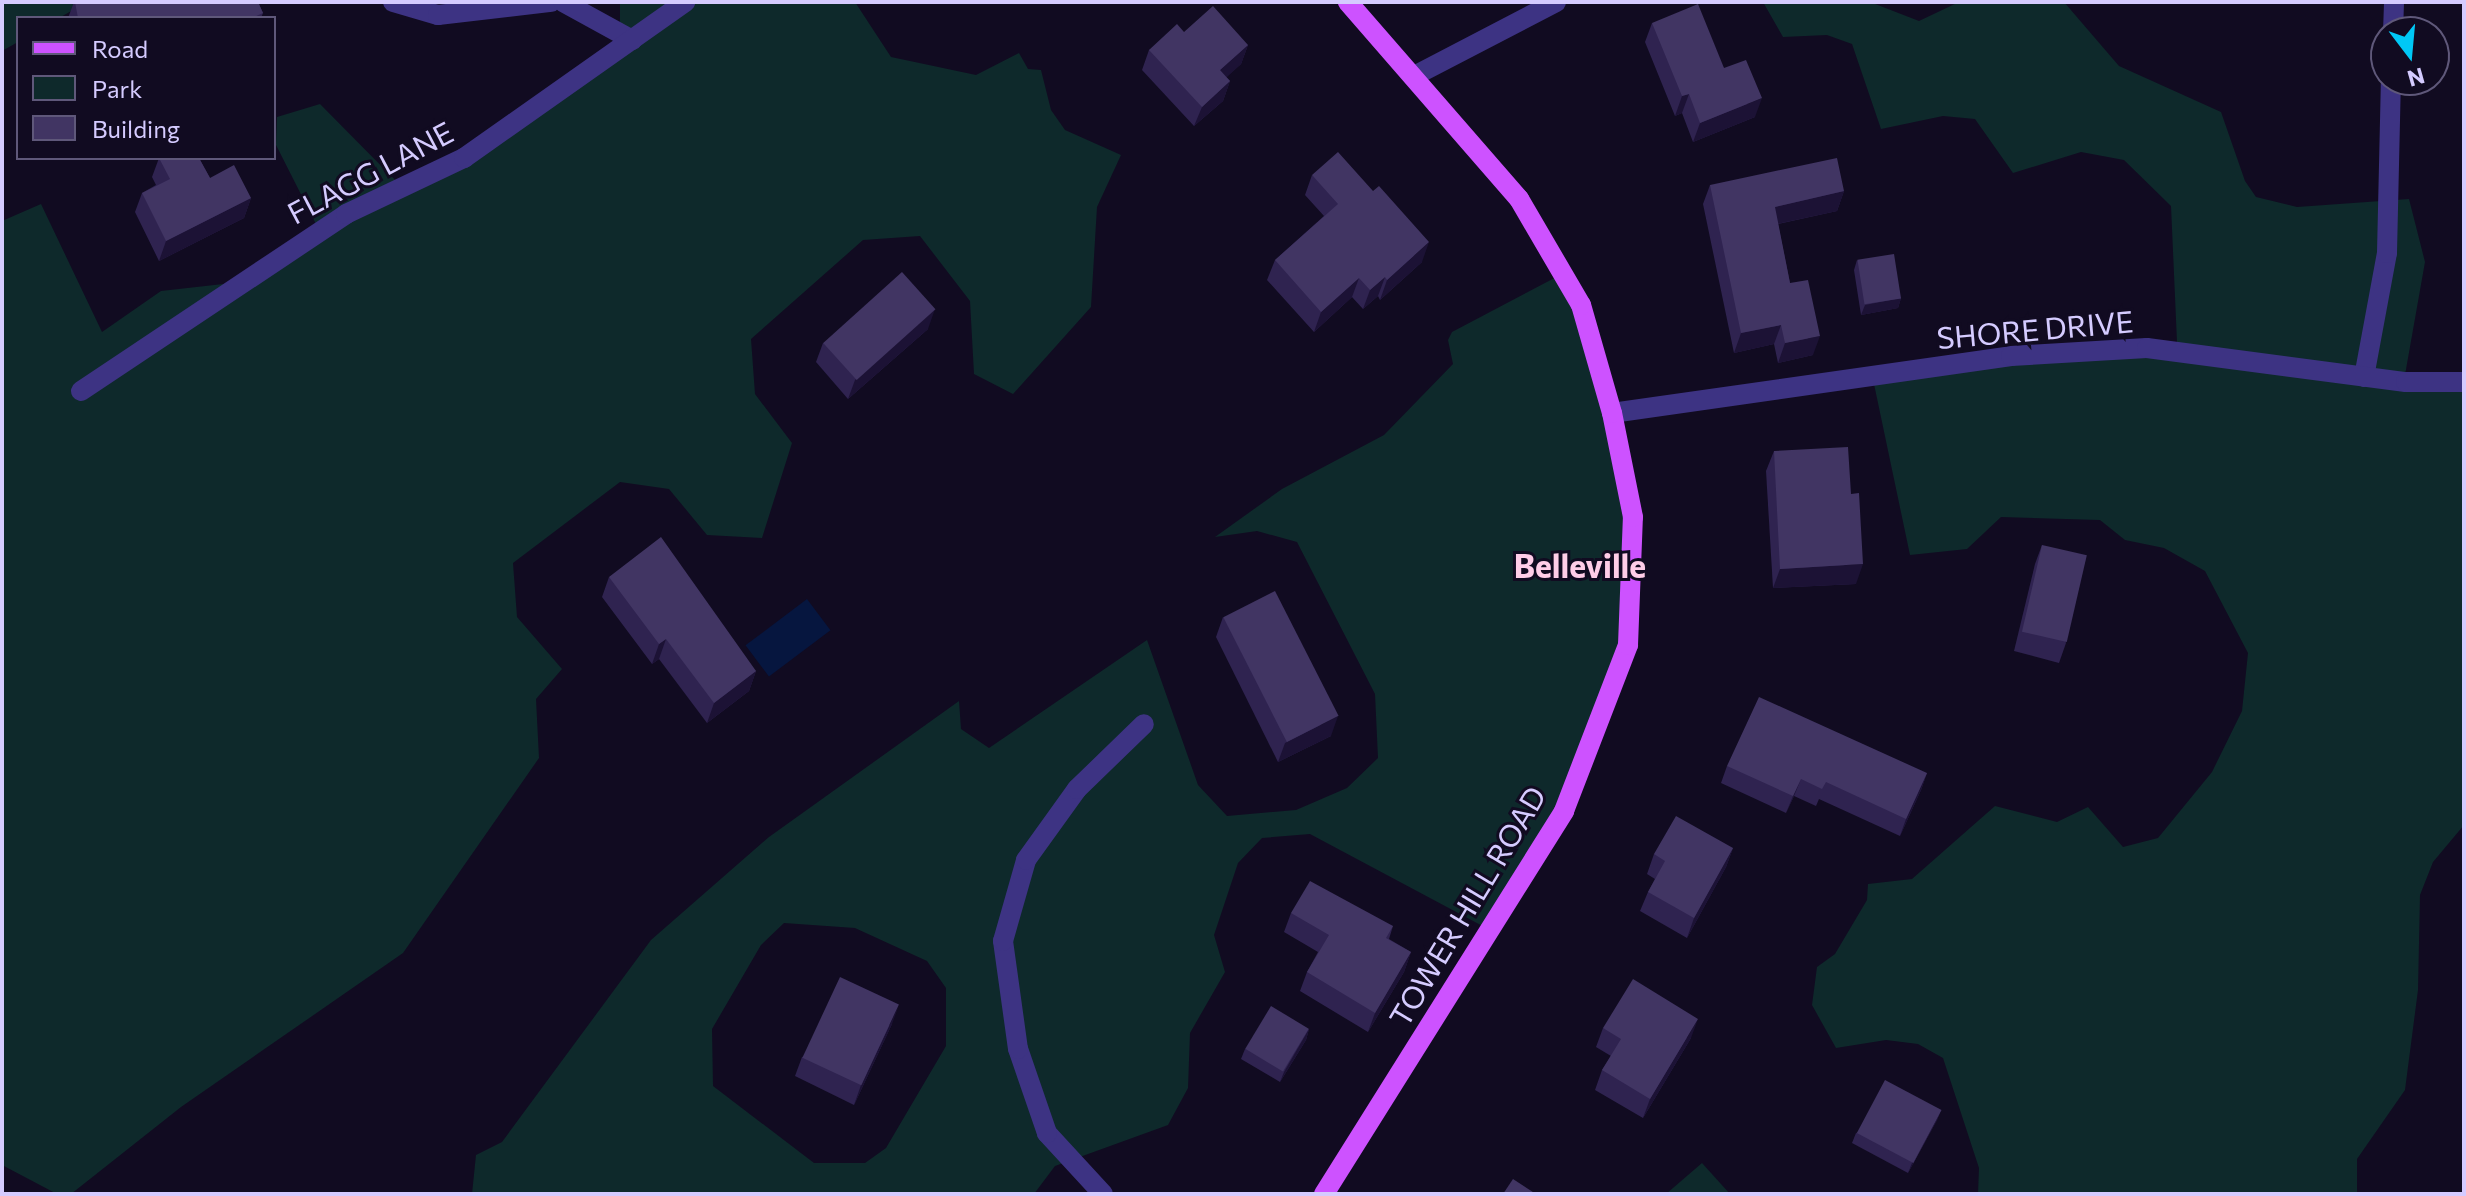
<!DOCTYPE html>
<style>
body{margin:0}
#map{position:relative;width:2466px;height:1196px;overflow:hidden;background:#110b21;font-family:Commissioner,sans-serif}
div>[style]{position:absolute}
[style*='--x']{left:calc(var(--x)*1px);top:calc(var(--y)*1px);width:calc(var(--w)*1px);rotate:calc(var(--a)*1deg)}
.green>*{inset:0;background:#0e292b}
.water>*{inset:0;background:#06163f;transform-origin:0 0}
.minor>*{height:20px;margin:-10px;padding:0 10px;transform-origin:10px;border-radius:10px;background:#3d3383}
.major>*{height:20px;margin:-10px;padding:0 10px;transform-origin:10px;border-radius:10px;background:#cd52ff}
.wall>*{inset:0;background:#2f2350}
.shaded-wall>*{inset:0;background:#1c1235}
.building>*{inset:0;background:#413563;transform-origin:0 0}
span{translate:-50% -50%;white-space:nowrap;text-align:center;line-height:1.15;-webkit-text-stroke:6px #110b21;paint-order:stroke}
.street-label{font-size:30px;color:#d5cbff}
.neighbourhood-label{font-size:32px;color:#ffcde8;font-weight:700}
.frame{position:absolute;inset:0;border:4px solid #d5cbff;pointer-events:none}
.legend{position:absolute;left:16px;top:16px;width:260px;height:144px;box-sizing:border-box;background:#110b21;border:2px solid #5f587a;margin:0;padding:10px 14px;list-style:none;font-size:24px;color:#d5cbff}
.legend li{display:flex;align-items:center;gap:16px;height:40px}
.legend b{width:40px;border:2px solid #5f587a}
.north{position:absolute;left:2370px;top:16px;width:80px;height:80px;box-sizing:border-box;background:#110b21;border:2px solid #5f587a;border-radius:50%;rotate:164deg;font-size:22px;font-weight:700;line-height:32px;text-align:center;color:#d5cbff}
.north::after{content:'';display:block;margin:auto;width:28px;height:36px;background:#00c8f6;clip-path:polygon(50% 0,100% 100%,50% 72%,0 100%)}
</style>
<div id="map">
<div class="green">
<div style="clip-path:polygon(2px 2px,87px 2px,59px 18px,18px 18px,18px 42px,2px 51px)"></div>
<div style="clip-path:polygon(620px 2px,855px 2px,891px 57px,976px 75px,1019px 53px,1028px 69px,1041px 70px,1051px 110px,1065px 130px,1121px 155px,1097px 207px,1091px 307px,1013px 394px,974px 374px,970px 301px,920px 236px,863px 240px,751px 339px,755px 394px,792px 443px,762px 538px,707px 535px,669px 489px,620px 482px,513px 563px,517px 617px,562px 669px,536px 699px,539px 758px,403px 953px,181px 1107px,71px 1194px,57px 1194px,2px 1165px,2px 221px,41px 204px,102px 332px,161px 291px,241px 282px,316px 224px,276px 145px,277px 117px,320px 104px,407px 192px,620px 55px)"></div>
<div style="clip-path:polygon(1763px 2px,1870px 2px,1919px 21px,1959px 2px,2064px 2px,2119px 66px,2221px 112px,2245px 181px,2256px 197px,2297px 207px,2409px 199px,2425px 262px,2405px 375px,2464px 382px,2464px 825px,2433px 862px,2420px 895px,2418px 990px,2405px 1090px,2357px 1159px,2357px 1194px,1978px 1194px,1979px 1168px,1943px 1058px,1918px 1044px,1886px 1040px,1836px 1048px,1812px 1005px,1817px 967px,1835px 954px,1867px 900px,1868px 884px,1912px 879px,1995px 806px,2057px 822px,2088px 807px,2123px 847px,2158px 838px,2212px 772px,2242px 711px,2248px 653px,2205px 571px,2164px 548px,2125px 540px,2100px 520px,2001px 517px,1967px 549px,1910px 555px,1874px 384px,2177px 342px,2171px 206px,2124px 160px,2081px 152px,2013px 173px,1975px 119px,1943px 116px,1881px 129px,1852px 44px,1827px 35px,1783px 37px)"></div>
<div style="clip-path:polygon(evenodd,1564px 273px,1638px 532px,1631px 647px,1578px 793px,1490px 930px,1310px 834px,1262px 838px,1238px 863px,1214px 935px,1225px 972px,1190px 1033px,1188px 1088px,1168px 1125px,1055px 1166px,1034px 1194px,472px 1194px,476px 1155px,502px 1142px,651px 940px,769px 837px,959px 701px,961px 729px,989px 748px,1147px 640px,1198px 785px,1227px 816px,1296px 810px,1347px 788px,1378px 758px,1375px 694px,1297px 542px,1257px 531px,1215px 537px,1282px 489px,1384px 435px,1453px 364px,1448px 340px,1452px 332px,1564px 273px,784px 923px,855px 928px,927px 961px,946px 988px,946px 1046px,886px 1148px,865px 1163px,814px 1163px,713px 1086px,712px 1029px,761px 945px,784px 923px)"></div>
<div style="clip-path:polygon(1702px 1163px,1730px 1194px,1666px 1194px)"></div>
</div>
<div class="water">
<div style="left:807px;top:599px;width:39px;height:77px;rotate:53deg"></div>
</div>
<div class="minor">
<div style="--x:393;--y:2;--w:47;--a:16.1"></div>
<div style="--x:438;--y:15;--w:114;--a:-6.6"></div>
<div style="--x:563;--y:2;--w:79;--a:28.8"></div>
<div style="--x:2393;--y:32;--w:30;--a:-88"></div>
<div style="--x:1414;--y:76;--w:160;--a:-27.5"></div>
<div style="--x:2364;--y:377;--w:126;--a:-79.5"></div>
<div style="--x:2387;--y:253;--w:173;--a:-88.7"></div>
<div style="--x:81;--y:391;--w:319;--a:-33.7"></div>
<div style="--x:346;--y:214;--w:131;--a:-25.4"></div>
<div style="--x:464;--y:158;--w:271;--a:-35.2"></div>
<div style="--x:1612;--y:413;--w:403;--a:-8.1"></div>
<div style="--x:2011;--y:356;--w:136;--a:-3.4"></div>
<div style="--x:2147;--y:348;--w:261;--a:7.5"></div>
<div style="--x:2406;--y:382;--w:58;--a:0"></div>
<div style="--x:1103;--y:1194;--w:83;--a:-132.6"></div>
<div style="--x:1047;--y:1133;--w:89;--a:-109"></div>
<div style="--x:1018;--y:1049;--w:109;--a:-97.9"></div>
<div style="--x:1003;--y:941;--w:84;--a:-74.1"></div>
<div style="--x:1026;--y:860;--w:87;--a:-54.3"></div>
<div style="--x:1077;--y:789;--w:93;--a:-44.1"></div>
</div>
<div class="major">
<div style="--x:1324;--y:1194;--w:452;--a:-57.9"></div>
<div style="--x:1564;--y:811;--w:178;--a:-68.9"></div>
<div style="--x:1628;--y:645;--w:128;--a:-87.8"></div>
<div style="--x:1633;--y:517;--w:106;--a:-101.4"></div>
<div style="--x:1612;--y:413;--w:112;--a:-106"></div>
<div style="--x:1581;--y:305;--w:123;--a:-120.3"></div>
<div style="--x:1519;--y:199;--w:261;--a:-131"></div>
</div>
<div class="wall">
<div style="clip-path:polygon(74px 2px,258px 2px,263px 13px,261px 18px,68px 18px)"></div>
<div style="clip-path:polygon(1652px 23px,1724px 68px,1755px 117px,1693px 142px,1682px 113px,1675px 116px,1645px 42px)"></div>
<div style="clip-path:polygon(1184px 32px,1248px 45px,1241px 64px,1226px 77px,1230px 81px,1223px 101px,1194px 126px,1142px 70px,1149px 50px)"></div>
<div style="clip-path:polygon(159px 158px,199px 158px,210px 178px,251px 198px,244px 218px,159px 261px,135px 212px,142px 193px,156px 185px,152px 177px)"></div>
<div style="clip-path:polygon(1312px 175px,1422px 262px,1380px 300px,1378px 296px,1363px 309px,1352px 297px,1314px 332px,1267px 280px,1275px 260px,1324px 216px,1305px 195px)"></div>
<div style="clip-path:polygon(1710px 185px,1844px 191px,1837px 211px,1778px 224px,1790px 283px,1813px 355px,1778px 363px,1774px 344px,1734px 353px,1703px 204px)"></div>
<div style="clip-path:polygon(1857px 260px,1901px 298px,1898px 308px,1861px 315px,1854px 270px)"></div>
<div style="clip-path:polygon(928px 329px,848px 399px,816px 362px,823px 343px)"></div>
<div style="clip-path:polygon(1774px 451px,1856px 584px,1773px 588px,1766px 471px)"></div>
<div style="clip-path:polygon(2042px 545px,2066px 643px,2059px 663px,2014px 651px,2035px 564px)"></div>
<div style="clip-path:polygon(609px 577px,756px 671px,749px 691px,707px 723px,659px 659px,652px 664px,602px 597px)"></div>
<div style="clip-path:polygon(1223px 617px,1331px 736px,1278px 762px,1216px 637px)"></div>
<div style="clip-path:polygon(1727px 766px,1927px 773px,1921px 790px,1900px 836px,1819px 799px,1816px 806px,1794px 796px,1786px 813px,1721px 783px)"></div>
<div style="clip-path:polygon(1733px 848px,1726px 867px,1687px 938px,1640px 911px,1648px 892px,1655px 879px,1647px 874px,1654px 854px)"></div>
<div style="clip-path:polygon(1291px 913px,1393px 926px,1389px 939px,1411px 952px,1404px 972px,1368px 1032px,1300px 991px,1307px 972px,1318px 952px,1284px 932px)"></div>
<div style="clip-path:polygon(892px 1024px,854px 1105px,795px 1076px,802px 1057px)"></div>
<div style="clip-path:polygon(1603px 1028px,1691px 1038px,1643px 1118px,1595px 1090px,1602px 1070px,1611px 1056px,1596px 1047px)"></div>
<div style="clip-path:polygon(1309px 1029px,1306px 1040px,1280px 1082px,1241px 1059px,1245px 1049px)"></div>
<div style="clip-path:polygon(1941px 1110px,1937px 1120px,1908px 1173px,1852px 1143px,1856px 1133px)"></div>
</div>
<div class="shaded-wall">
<div style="clip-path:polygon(1248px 45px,1241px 64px,1213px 90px,1220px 70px)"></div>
<div style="clip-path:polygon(1230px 81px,1223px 101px,1194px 126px,1202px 107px)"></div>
<div style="clip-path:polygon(1689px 94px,1682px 113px,1675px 116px,1682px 96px)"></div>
<div style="clip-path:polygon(1762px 98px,1755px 117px,1693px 142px,1700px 123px)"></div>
<div style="clip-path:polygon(1844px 191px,1837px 211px,1768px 226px,1775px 207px)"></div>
<div style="clip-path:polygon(251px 198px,244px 218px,159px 261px,166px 241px)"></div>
<div style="clip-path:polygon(1429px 242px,1422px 262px,1380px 300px,1387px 280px)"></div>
<div style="clip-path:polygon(1385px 277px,1378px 296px,1363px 309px,1370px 290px)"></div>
<div style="clip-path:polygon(1359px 278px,1352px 297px,1314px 332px,1321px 312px)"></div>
<div style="clip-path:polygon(1901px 298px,1898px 308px,1861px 315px,1865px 305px)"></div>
<div style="clip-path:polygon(935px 309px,928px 329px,848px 399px,855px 380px)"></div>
<div style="clip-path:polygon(1781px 325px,1774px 344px,1734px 353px,1741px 333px)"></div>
<div style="clip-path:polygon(1820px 336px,1813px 355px,1778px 363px,1785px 343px)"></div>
<div style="clip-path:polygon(1863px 564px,1856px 584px,1773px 588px,1780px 569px)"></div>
<div style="clip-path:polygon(666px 639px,659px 659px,652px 664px,659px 644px)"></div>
<div style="clip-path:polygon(756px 671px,749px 691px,707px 723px,714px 703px)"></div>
<div style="clip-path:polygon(1338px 716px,1331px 736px,1278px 762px,1285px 743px)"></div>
<div style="clip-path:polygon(1927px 773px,1921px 790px,1900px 836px,1906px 819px)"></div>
<div style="clip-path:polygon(1801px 779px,1794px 796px,1786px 813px,1793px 796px)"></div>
<div style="clip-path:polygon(1733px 848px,1726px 867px,1687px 938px,1694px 918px)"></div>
<div style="clip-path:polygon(1411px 952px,1404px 972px,1368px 1032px,1375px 1013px)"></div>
<div style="clip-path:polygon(899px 1005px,892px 1024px,854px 1105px,861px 1085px)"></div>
<div style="clip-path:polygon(1698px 1019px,1691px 1038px,1643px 1118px,1650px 1099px)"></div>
<div style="clip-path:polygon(1309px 1029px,1306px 1040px,1280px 1082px,1284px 1072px)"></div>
<div style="clip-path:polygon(1941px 1110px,1937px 1120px,1908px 1173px,1912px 1163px)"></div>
</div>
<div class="building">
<div style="clip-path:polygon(75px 2px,258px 2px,263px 13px,252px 18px,78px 18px)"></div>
<div style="clip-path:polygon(1698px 4px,1724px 68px,1746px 60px,1762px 98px,1700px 123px,1689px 94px,1682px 96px,1652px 23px)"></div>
<div style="clip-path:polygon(1213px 6px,1248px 45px,1220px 70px,1230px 81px,1202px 107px,1149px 50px,1177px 24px,1184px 32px)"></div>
<div style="clip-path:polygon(1338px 152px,1373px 191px,1379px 186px,1429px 242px,1387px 280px,1385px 277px,1370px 290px,1359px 278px,1321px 312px,1275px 260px,1338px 204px,1312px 175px)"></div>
<div style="clip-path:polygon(159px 158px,199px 158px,210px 178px,234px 165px,251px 198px,166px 241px,142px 193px,170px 179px)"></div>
<div style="clip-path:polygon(1837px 158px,1844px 191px,1775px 207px,1790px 283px,1808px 280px,1820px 336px,1785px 343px,1781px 325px,1741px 333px,1710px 185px)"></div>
<div style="left:1894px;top:254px;width:45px;height:37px;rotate:81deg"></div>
<div style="left:902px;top:272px;width:50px;height:106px;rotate:48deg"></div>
<div style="clip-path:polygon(1848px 447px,1851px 494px,1859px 493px,1863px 564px,1780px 569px,1774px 451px)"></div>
<div style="clip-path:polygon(661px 537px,756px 671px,714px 703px,666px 639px,659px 644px,609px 577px)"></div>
<div style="left:2042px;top:545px;width:46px;height:89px;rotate:13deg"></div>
<div style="left:1275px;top:591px;width:140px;height:58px;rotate:63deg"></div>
<div style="clip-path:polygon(1759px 697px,1927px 773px,1906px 819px,1826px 782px,1822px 789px,1801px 779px,1793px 796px,1727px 766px)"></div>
<div style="clip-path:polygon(1676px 816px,1733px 848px,1694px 918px,1648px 892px,1665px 861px,1654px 854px)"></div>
<div style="clip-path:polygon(1310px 881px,1393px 926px,1386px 938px,1411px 952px,1375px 1013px,1307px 972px,1329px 935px,1291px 913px)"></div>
<div style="left:840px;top:977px;width:65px;height:89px;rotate:25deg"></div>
<div style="clip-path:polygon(1633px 979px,1698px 1019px,1650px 1099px,1602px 1070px,1621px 1039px,1603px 1028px)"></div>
<div style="left:1271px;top:1006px;width:44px;height:50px;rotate:31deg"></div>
<div style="left:1885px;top:1080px;width:64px;height:60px;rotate:28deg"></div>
<div style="clip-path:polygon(1513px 1179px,1536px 1194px,1503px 1194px)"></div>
</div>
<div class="street-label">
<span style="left:370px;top:172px;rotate:-28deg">FLAGG LANE</span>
<span style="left:2035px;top:329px;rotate:-5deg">SHORE DRIVE</span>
<span style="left:1467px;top:906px;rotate:-59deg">TOWER HILL ROAD</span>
</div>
<div class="neighbourhood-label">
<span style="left:1580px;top:565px">Belleville</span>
</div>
<div class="frame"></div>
<ul class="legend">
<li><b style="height:10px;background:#cd52ff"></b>Road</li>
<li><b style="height:22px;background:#0e292b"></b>Park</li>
<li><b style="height:22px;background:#413563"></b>Building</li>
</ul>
<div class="north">N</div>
</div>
